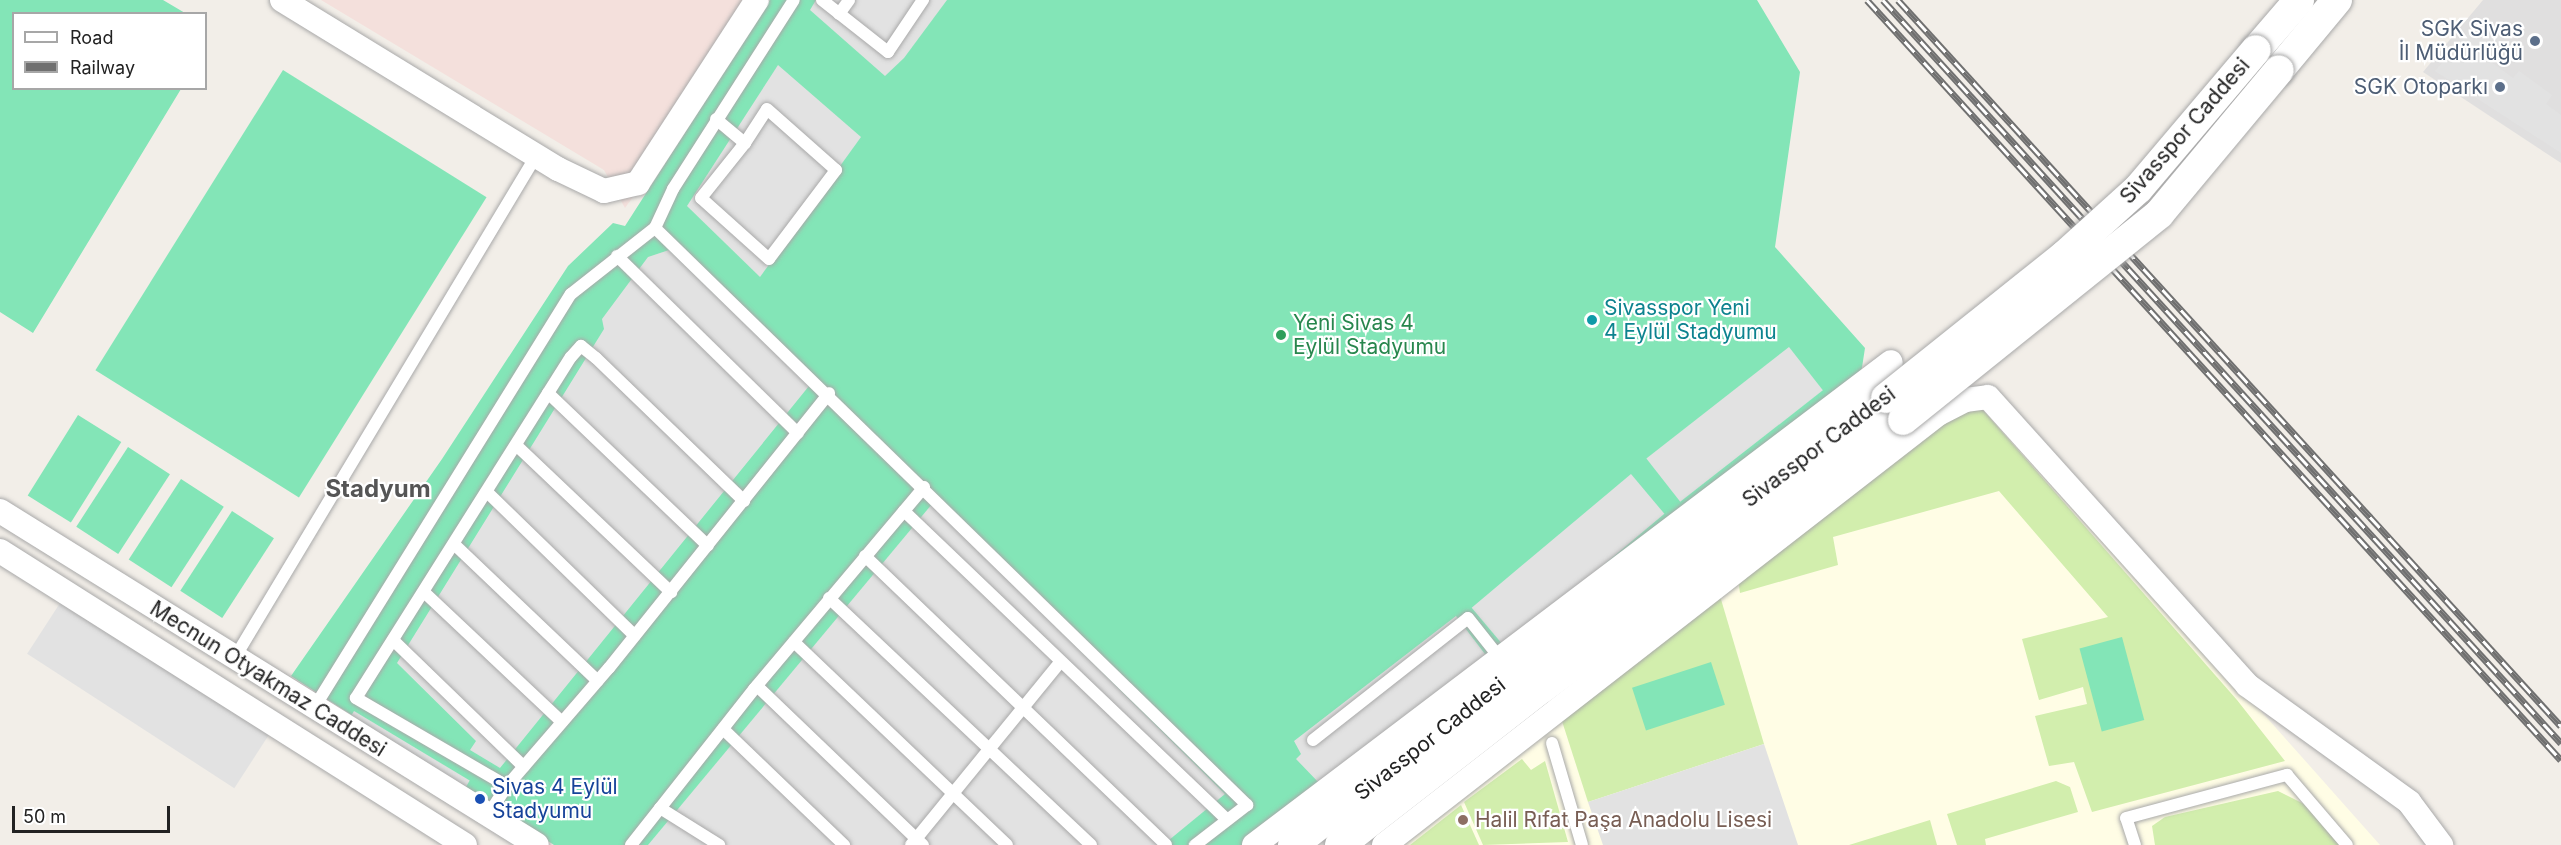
<!DOCTYPE html>
<meta charset="utf-8">
<style>
body{margin:0}
#map{position:relative;width:2561px;height:845px;overflow:hidden;background:#f2eee8;font-family:Inter,sans-serif}
div>[style]{position:absolute}
[style*='--x']{left:calc(var(--x)*1px);top:calc(var(--y)*1px);width:calc(var(--w)*1px);rotate:calc(var(--a)*1deg)}
.residential>*{inset:0;background:#e0dfdf}
.education>*{inset:0;background:#fffde5}
.military>*{inset:0;background:#f4e0dc}
.grass>*{inset:0;background:#d2eead}
.pitch>*{inset:0;background:#83e5b7;transform-origin:0 0}
.parking>*{inset:0;background:#e2e2e2;transform-origin:0 0}
.roads{filter:drop-shadow(0 0 2px #a9a9a9) drop-shadow(0 0 2px #a9a9a9)}
.service>*{height:12px;margin:-6px;padding:0 6px;transform-origin:6px;border-radius:6px;background:#fff}
.minor>*{height:24px;margin:-12px;padding:0 12px;transform-origin:12px;border-radius:12px;background:#fff}
.tertiary>*{height:30px;margin:-15px;padding:0 15px;transform-origin:15px;border-radius:15px;background:#fff}
.rail>*{height:7px;margin-top:-3.5px;transform-origin:0;background:repeating-linear-gradient(90deg,#fff 0 14px,#707070 0 28px);box-sizing:border-box;border-block:2px solid #707070}
.bridges{filter:drop-shadow(0 0 2px #a9a9a9) drop-shadow(0 0 2px #a9a9a9)}
.tertiary-bridge>*{height:30px;margin:-15px;padding:0 15px;transform-origin:15px;border-radius:15px;background:#fff}
.dots>*{width:16px;height:16px;translate:-50% -50%;box-sizing:border-box;border:3px solid #fff;border-radius:50%}
span{translate:-50% -50%;white-space:nowrap;text-align:center;line-height:1.15;-webkit-text-stroke:4.5px #fff;paint-order:stroke}
.service-label{font-size:21px;color:#4e5e75}
.right{translate:-100% -50%;text-align:right}
.street-label{font-size:21px;color:#222}
.culture-label{font-size:21px;color:#0d838f}
.left{translate:0 -50%;text-align:left}
.leisure-label{font-size:21px;color:#27864d}
.transit-label{font-size:21px;color:#164399}
.education-label{font-size:21px;color:#785e54}
.quarter-label{font-size:24px;color:#555;font-weight:700}
.legend{position:absolute;left:12px;top:12px;width:195px;height:78px;box-sizing:border-box;background:#fff;border:2px solid #a7a7a7;margin:0;padding:8px 10px;list-style:none;font-size:18px;color:#222}
.legend li{display:flex;align-items:center;gap:12px;height:30px}
.legend b{width:30px;border:2px solid #a7a7a7}
.scale{position:absolute;left:12px;top:806px;width:158px;height:27px;box-sizing:border-box;border:3px solid #222;border-top:0;padding-left:8px;font-size:18px;line-height:21px;white-space:nowrap;color:#222;-webkit-text-stroke:4px #fff;paint-order:stroke}
</style>
<div id="map">
<div class="residential">
<div style="clip-path:polygon(2483px 0,2561px 0,2561px 163px,2423px 72px)"></div>
</div>
<div class="education">
<div style="clip-path:polygon(1956px 408px,1992px 408px,2380px 845px,1404px 845px)"></div>
</div>
<div class="military">
<div style="clip-path:polygon(321px 0,765px 0,684px 126px,625px 208px,604px 170px)"></div>
</div>
<div class="grass">
<div style="clip-path:polygon(1956px 408px,1983px 410px,2237px 700px,2285px 761px,2092px 812px,2074px 762px,2049px 766px,2035px 716px,2087px 704px,2083px 687px,2039px 700px,2022px 639px,2108px 617px,1999px 491px,1833px 537px,1838px 565px,1740px 593px,1738px 579px)"></div>
<div style="clip-path:polygon(1720px 596px,1764px 744px,1588px 802px,1561px 718px)"></div>
<div style="clip-path:polygon(1522px 759px,1531px 770px,1545px 761px,1568px 842px,1483px 845px,1464px 802px)"></div>
<div style="clip-path:polygon(2056px 781px,2070px 787px,2078px 812px,1985px 839px,1986px 845px,1957px 845px,1947px 814px)"></div>
<div style="clip-path:polygon(2278px 791px,2304px 804px,2343px 845px,2155px 845px,2152px 826px,2165px 817px)"></div>
<div style="clip-path:polygon(1461px 805px,1479px 845px,1410px 845px)"></div>
<div style="clip-path:polygon(1930px 820px,1937px 845px,1849px 845px)"></div>
</div>
<div class="pitch">
<div style="clip-path:polygon(0 0,163px 0,185px 13px,14px 14px,14px 88px,181px 89px,33px 333px,0 312px)"></div>
<div style="clip-path:polygon(770px 0,1757px 0,1800px 72px,1775px 247px,1865px 348px,1861px 374px,1247px 845px,554px 845px,291px 676px,442px 459px,568px 266px,613px 223px,625px 226px)"></div>
<div style="left:283px;top:70px;width:240px;height:354px;rotate:32deg"></div>
<div style="left:78px;top:415px;width:51px;height:95px;rotate:32deg"></div>
<div style="left:128px;top:447px;width:50px;height:95px;rotate:33deg"></div>
<div style="left:181px;top:479px;width:51px;height:96px;rotate:33deg"></div>
<div style="left:232px;top:511px;width:50px;height:95px;rotate:33deg"></div>
<div style="left:2122px;top:637px;width:86px;height:44px;rotate:75deg"></div>
<div style="left:1711px;top:662px;width:45px;height:83px;rotate:72deg"></div>
</div>
<div class="parking">
<div style="clip-path:polygon(816px 0,947px 0,904px 58px,885px 76px,810px 10px)"></div>
<div style="clip-path:polygon(2480px 19px,2503px 36px,2487px 59px,2513px 78px,2519px 71px,2552px 95px,2546px 104px,2561px 115px,2561px 153px,2435px 71px)"></div>
<div style="clip-path:polygon(778px 65px,861px 137px,760px 277px,687px 206px)"></div>
<div style="clip-path:polygon(669px 250px,809px 386px,500px 768px,470px 750px,476px 741px,397px 663px,604px 329px,602px 319px,648px 257px)"></div>
<div style="left:1789px;top:347px;width:55px;height:181px;rotate:52deg"></div>
<div style="left:1631px;top:474px;width:52px;height:208px;rotate:50deg"></div>
<div style="clip-path:polygon(932px 504px,1225px 794px,1163px 845px,648px 845px)"></div>
<div style="left:62px;top:600px;width:247px;height:64px;rotate:33deg"></div>
<div style="clip-path:polygon(1456px 616px,1488px 658px,1321px 785px,1296px 759px,1301px 754px,1294px 741px)"></div>
<div style="left:354px;top:711px;width:135px;height:13px;rotate:31deg"></div>
<div style="clip-path:polygon(1764px 744px,1798px 845px,1603px 845px,1588px 802px)"></div>
</div>
<div class="roads">
<div class="service">
<div style="--x:822;--y:0;--w:84;--a:38.2"></div>
<div style="--x:888;--y:52;--w:63;--a:-56.1"></div>
<div style="--x:839;--y:14;--w:17;--a:-54"></div>
<div style="--x:716;--y:119;--w:38;--a:40"></div>
<div style="--x:745;--y:143;--w:40;--a:-57.1"></div>
<div style="--x:767;--y:109;--w:92;--a:41.5"></div>
<div style="--x:836;--y:170;--w:111;--a:127"></div>
<div style="--x:769;--y:259;--w:91;--a:-138.1"></div>
<div style="--x:701;--y:198;--w:70;--a:-51.3"></div>
<div style="--x:655;--y:228;--w:43;--a:-65.2"></div>
<div style="--x:673;--y:189;--w:224;--a:-57.4"></div>
<div style="--x:617;--y:256;--w:253;--a:44.4"></div>
<div style="--x:548;--y:393;--w:221;--a:43.7"></div>
<div style="--x:516;--y:445;--w:214;--a:43.5"></div>
<div style="--x:487;--y:492;--w:206;--a:44.2"></div>
<div style="--x:904;--y:511;--w:447;--a:43.7"></div>
<div style="--x:455;--y:545;--w:197;--a:43.6"></div>
<div style="--x:865;--y:556;--w:417;--a:43.8"></div>
<div style="--x:425;--y:593;--w:188;--a:43.3"></div>
<div style="--x:829;--y:598;--w:360;--a:43.3"></div>
<div style="--x:393;--y:640;--w:182;--a:44.1"></div>
<div style="--x:794;--y:642;--w:294;--a:43.6"></div>
<div style="--x:234;--y:659;--w:587;--a:-59.02"></div>
<div style="--x:757;--y:686;--w:230;--a:43.8"></div>
<div style="--x:314;--y:708;--w:487;--a:-58.2"></div>
<div style="--x:571;--y:294;--w:107;--a:-38.2"></div>
<div style="--x:655;--y:228;--w:827;--a:44.26"></div>
<div style="--x:1247;--y:805;--w:66;--a:142.4"></div>
<div style="--x:723;--y:729;--w:168;--a:43.8"></div>
<div style="--x:1313;--y:740;--w:197;--a:-38.2"></div>
<div style="--x:1468;--y:618;--w:50;--a:51.5"></div>
<div style="--x:1552;--y:743;--w:106;--a:73.6"></div>
<div style="--x:507;--y:786;--w:175;--a:-149.8"></div>
<div style="--x:356;--y:698;--w:403;--a:-57.8"></div>
<div style="--x:571;--y:357;--w:15;--a:-48"></div>
<div style="--x:581;--y:346;--w:19;--a:39"></div>
<div style="--x:596;--y:358;--w:206;--a:44"></div>
<div style="--x:660;--y:808;--w:70;--a:32.1"></div>
<div style="--x:488;--y:815;--w:35;--a:-57"></div>
<div style="--x:507;--y:786;--w:156;--a:-49.2"></div>
<div style="--x:609;--y:668;--w:352;--a:-51.3"></div>
<div style="--x:631;--y:845;--w:199;--a:-51.7"></div>
<div style="--x:754;--y:689;--w:264;--a:-49.9"></div>
<div style="--x:911;--y:845;--w:236;--a:-50.8"></div>
<div style="--x:2135;--y:845;--w:28;--a:-108"></div>
<div style="--x:2126;--y:818;--w:167;--a:-15"></div>
<div style="--x:2287;--y:775;--w:92;--a:49.4"></div>
</div>
<div class="minor">
<div style="--x:282;--y:0;--w:324;--a:31.5"></div>
<div style="--x:558;--y:169;--w:51;--a:25.6"></div>
<div style="--x:604;--y:191;--w:35;--a:-13"></div>
<div style="--x:638;--y:183;--w:218;--a:-57"></div>
<div style="--x:0;--y:511;--w:632;--a:31.88"></div>
<div style="--x:0;--y:551;--w:550;--a:32.3"></div>
<div style="--x:1254;--y:845;--w:799;--a:-37.17"></div>
<div style="--x:1384;--y:845;--w:702;--a:-37.88"></div>
<div style="--x:1938;--y:414;--w:30;--a:-27"></div>
<div style="--x:1965;--y:400;--w:23;--a:-7"></div>
<div style="--x:1988;--y:397;--w:387;--a:48"></div>
<div style="--x:2247;--y:685;--w:200;--a:35.8"></div>
<div style="--x:2409;--y:802;--w:54;--a:53.3"></div>
</div>
<div class="tertiary">
<div style="--x:2256;--y:50;--w:66;--a:-49.3"></div>
<div style="--x:2279;--y:70;--w:91;--a:-50.4"></div>
<div style="--x:1293;--y:845;--w:296;--a:-37.9"></div>
<div style="--x:1527;--y:663;--w:446;--a:-36.4"></div>
<div style="--x:1340;--y:845;--w:256;--a:-37.9"></div>
<div style="--x:1542;--y:688;--w:450;--a:-36.6"></div>
</div>
</div>
<div class="rail">
<div style="--x:1867;--y:0;--w:1029;--a:47.6"></div>
<div style="--x:1883;--y:0;--w:1006;--a:47.62"></div>
<div style="--x:1898;--y:0;--w:983;--a:47.6"></div>
</div>
<div class="bridges">
<div class="tertiary-bridge">
<div style="--x:1886;--y:398;--w:229;--a:-38.6"></div>
<div style="--x:2065;--y:255;--w:98;--a:-42.1"></div>
<div style="--x:2138;--y:189;--w:182;--a:-49.7"></div>
<div style="--x:1903;--y:420;--w:329;--a:-38.8"></div>
<div style="--x:2159;--y:214;--w:187;--a:-50.2"></div>
</div>
</div>
<div class="dots">
<div style="left:2535px;top:41px;background:#5c6f8a"></div>
<div style="left:2500px;top:87px;background:#5c6f8a"></div>
<div style="left:1592px;top:320px;background:#0f9aa8"></div>
<div style="left:1281px;top:335px;background:#2e9e5b"></div>
<div style="left:480px;top:799px;background:#1a4fb4"></div>
<div style="left:1463px;top:820px;background:#8d6e63"></div>
</div>
<div class="service-label">
<span class="right" style="left:2523px;top:41px">SGK Sivas<br>İl Müdürlüğü</span>
<span class="right" style="left:2488px;top:87px">SGK Otoparkı</span>
</div>
<div class="street-label">
<span style="left:2185px;top:131px;rotate:-49deg">Sivasspor Caddesi</span>
<span style="left:1819px;top:447px;rotate:-37deg">Sivasspor Caddesi</span>
<span style="left:268px;top:679px;rotate:32deg">Mecnun Otyakmaz Caddesi</span>
<span style="left:1430px;top:739px;rotate:-38deg">Sivasspor Caddesi</span>
</div>
<div class="culture-label">
<span class="left" style="left:1604px;top:320px">Sivasspor Yeni<br>4 Eylül Stadyumu</span>
</div>
<div class="leisure-label">
<span class="left" style="left:1293px;top:335px">Yeni Sivas 4<br>Eylül Stadyumu</span>
</div>
<div class="transit-label">
<span class="left" style="left:492px;top:799px">Sivas 4 Eylül<br>Stadyumu</span>
</div>
<div class="education-label">
<span class="left" style="left:1475px;top:820px">Halil Rıfat Paşa Anadolu Lisesi</span>
</div>
<div class="quarter-label">
<span style="left:378px;top:489px">Stadyum</span>
</div>
<ul class="legend">
<li><b style="height:8px;background:#fff"></b>Road</li>
<li><b style="height:8px;background:#707070"></b>Railway</li>
</ul>
<div class="scale">50 m</div>
</div>
